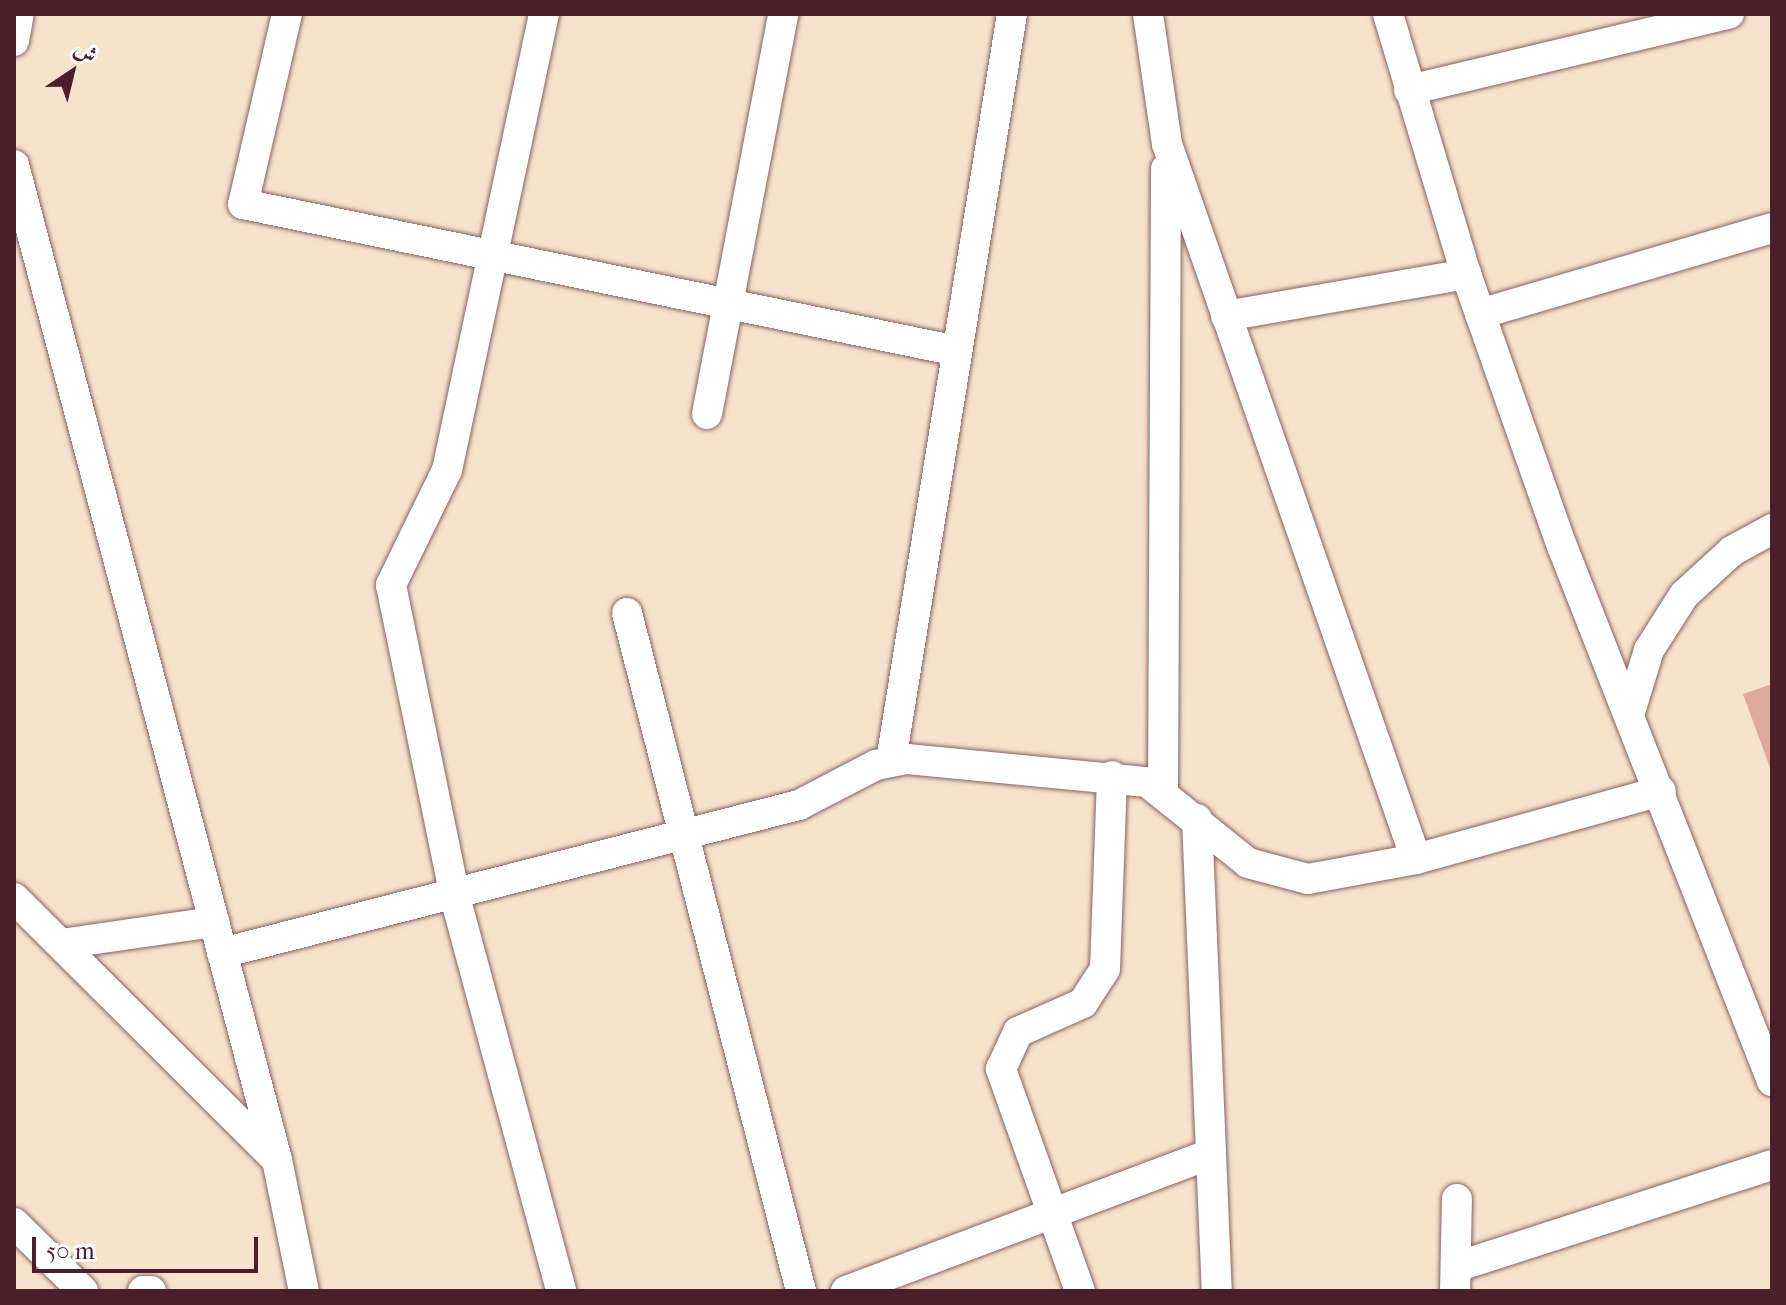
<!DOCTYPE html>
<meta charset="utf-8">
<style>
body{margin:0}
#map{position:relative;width:1786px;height:1305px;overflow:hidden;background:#f7e2cc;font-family:"IM FELL French Canon",Amiri,serif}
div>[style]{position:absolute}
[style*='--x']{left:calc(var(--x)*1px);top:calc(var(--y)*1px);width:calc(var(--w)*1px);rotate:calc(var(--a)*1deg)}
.building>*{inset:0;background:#dda99b}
.roads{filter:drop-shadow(0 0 2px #876363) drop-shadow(0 0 2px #876363)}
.minor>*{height:30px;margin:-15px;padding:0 15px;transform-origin:15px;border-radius:15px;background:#fff}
span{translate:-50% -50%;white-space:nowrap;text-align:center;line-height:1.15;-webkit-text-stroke:6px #fff;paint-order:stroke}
.frame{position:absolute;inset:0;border:16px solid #4a1f2b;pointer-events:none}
.north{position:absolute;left:32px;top:32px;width:80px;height:80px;-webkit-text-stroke:6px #fff;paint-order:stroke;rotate:35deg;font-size:22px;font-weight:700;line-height:32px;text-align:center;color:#4a1f2b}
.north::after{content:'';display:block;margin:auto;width:28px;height:36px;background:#4a1f2b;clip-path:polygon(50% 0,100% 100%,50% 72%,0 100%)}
.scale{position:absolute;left:32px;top:1237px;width:226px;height:36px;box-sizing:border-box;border:4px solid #4a1f2b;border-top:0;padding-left:10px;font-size:24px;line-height:28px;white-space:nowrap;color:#4a1f2b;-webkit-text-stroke:6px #fff;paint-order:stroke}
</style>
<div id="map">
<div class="building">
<div style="clip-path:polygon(1772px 684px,1772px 773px,1743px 694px)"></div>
</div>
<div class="roads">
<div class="minor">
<div style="--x:287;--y:14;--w:195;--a:103"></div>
<div style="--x:243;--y:204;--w:729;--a:11.63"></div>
<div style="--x:544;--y:14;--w:466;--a:102"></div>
<div style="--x:447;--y:470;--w:128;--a:116"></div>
<div style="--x:391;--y:585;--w:318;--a:78.4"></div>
<div style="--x:455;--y:897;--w:408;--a:74.9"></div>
<div style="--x:1148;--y:14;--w:131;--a:81.7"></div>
<div style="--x:1167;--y:144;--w:757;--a:70.8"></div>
<div style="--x:1388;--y:14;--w:271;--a:73.3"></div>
<div style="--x:1466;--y:274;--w:288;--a:70.6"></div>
<div style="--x:1562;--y:546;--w:575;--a:68.57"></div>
<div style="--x:14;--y:41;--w:27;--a:-80"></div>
<div style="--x:1409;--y:90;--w:329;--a:-13.4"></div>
<div style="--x:14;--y:165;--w:1029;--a:75.19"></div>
<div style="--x:277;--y:1160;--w:134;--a:78.4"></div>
<div style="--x:1480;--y:314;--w:304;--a:-16.4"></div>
<div style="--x:1226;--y:316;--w:244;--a:-9.9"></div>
<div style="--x:707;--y:414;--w:407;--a:-79.2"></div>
<div style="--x:627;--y:613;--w:700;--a:75.61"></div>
<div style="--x:1630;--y:712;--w:65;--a:-73"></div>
<div style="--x:1649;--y:650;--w:65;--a:-57.5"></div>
<div style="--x:1684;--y:595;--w:65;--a:-42.5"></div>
<div style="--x:1732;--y:551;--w:46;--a:-28.8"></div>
<div style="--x:891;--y:761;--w:757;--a:-80.8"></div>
<div style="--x:1163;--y:790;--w:621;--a:-89.72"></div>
<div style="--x:1197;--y:819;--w:472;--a:87.6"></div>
<div style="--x:14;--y:898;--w:370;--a:44.9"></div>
<div style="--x:61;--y:944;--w:155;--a:-8.2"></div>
<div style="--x:222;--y:953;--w:596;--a:-14.39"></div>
<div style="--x:799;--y:805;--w:87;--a:-27.5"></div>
<div style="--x:876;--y:765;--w:32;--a:-11"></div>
<div style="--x:907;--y:759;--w:241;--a:5.5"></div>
<div style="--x:1147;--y:782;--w:129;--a:38.7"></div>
<div style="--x:1248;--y:863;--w:62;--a:14.9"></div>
<div style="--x:1308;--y:879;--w:110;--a:-10.5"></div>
<div style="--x:1416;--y:859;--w:254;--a:-15.5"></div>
<div style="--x:14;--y:1223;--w:97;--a:44.6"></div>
<div style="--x:1456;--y:1267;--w:332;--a:-17.9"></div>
<div style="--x:143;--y:1291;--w:8;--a:0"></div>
<div style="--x:846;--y:1291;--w:390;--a:-20.6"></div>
<div style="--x:1080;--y:1291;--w:236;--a:-109.6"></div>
<div style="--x:1001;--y:1069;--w:41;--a:-65.3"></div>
<div style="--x:1018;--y:1032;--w:71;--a:-24"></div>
<div style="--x:1083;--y:1003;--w:40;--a:-57.1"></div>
<div style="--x:1105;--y:969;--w:193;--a:-87.9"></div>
<div style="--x:1455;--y:1291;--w:92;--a:-88.8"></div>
</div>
</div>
<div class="frame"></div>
<div class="north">ش</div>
<div class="scale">50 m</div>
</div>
